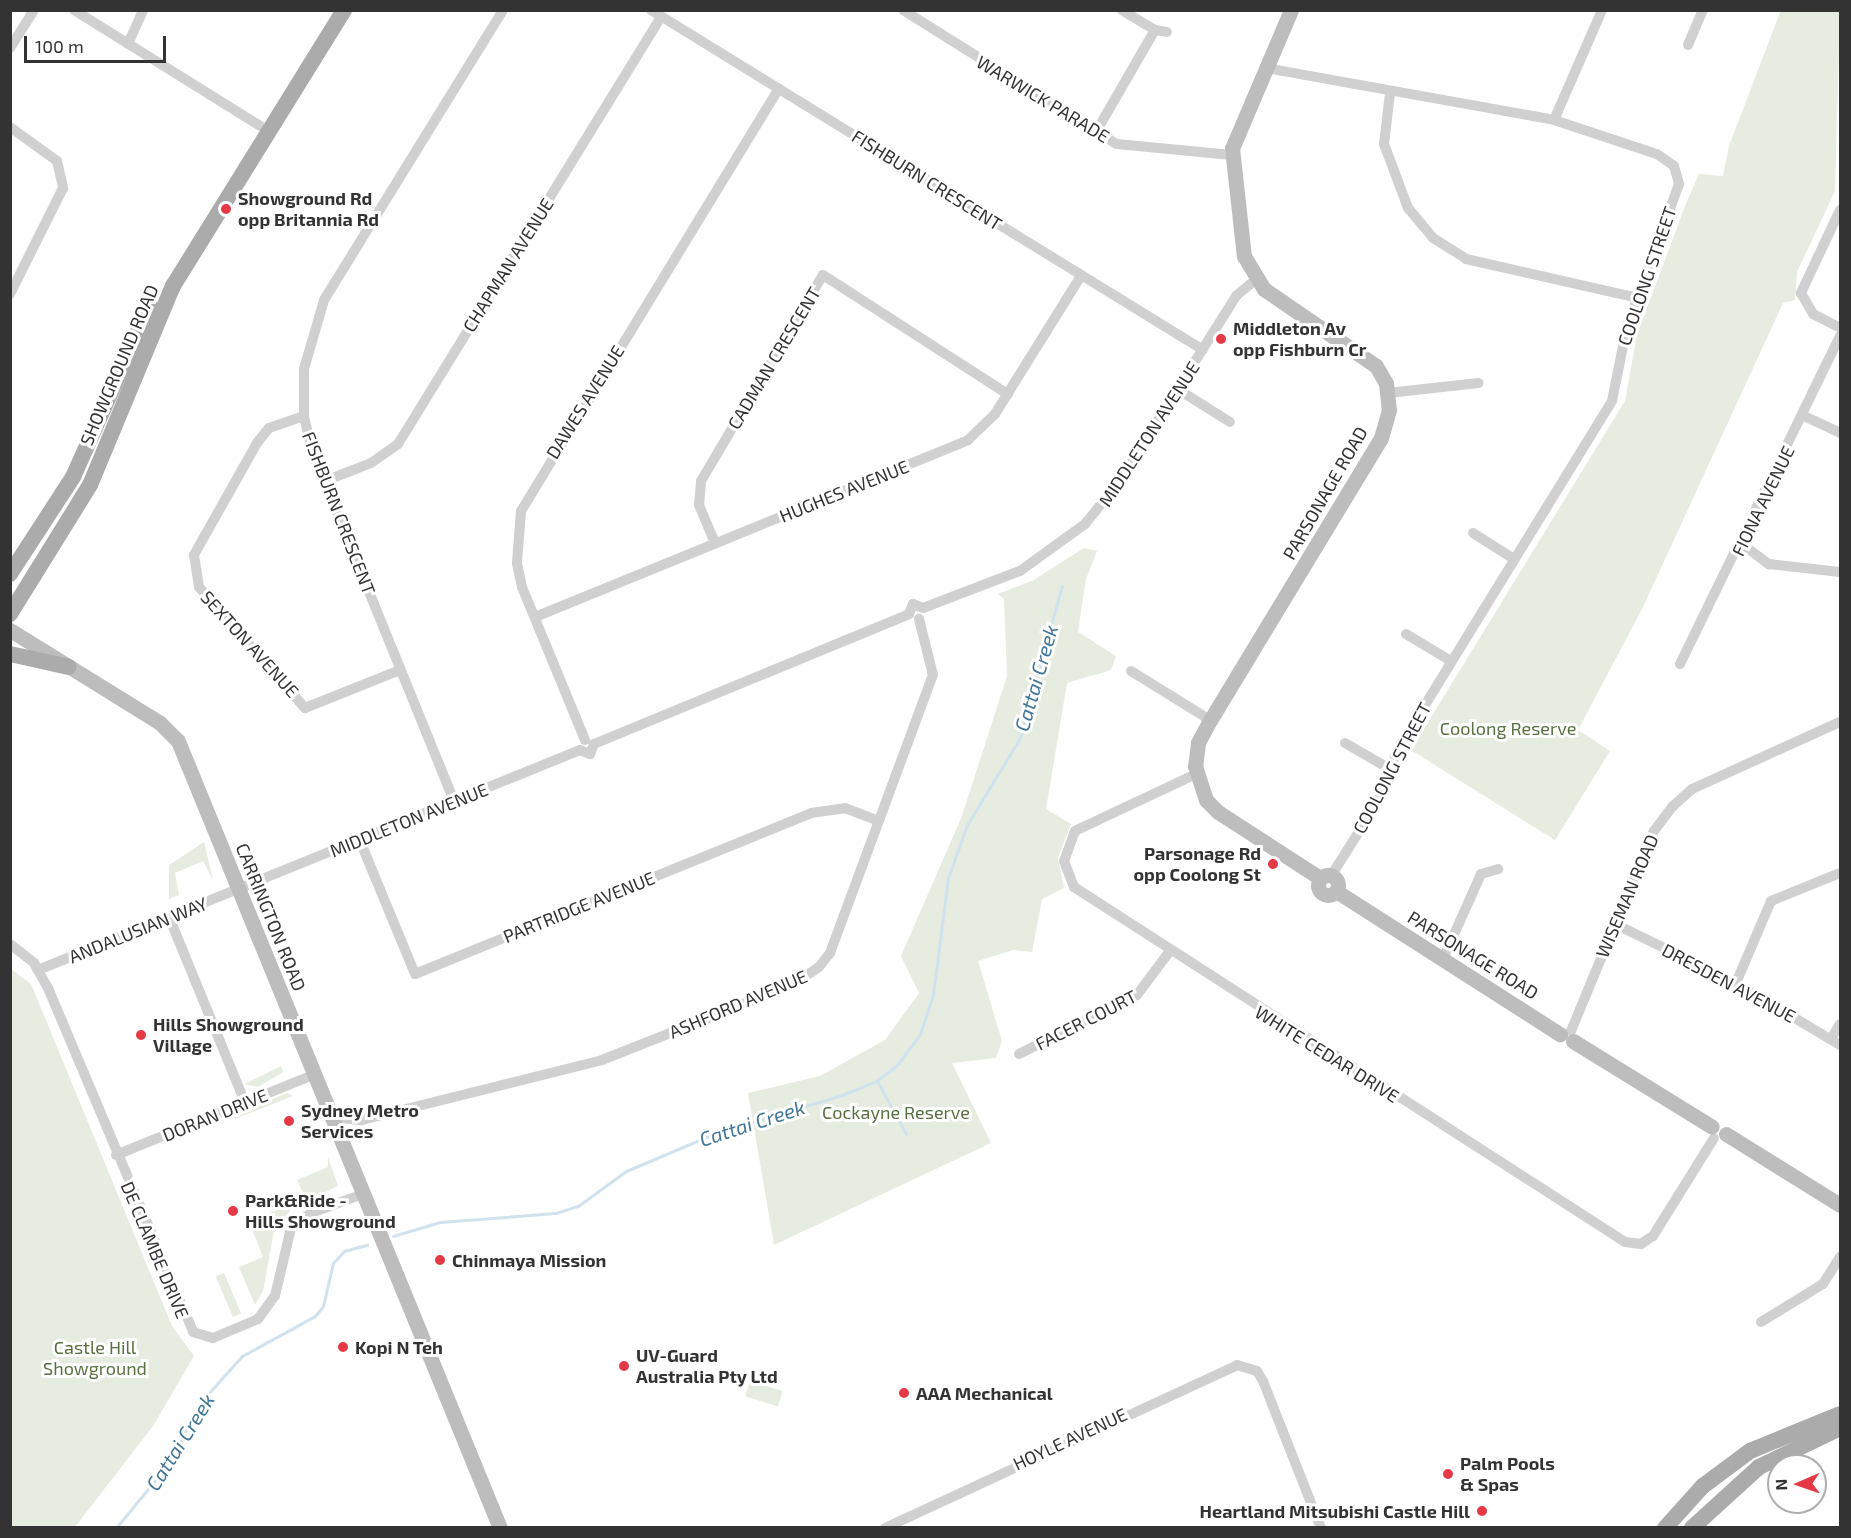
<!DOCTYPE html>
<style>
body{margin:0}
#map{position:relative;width:1851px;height:1538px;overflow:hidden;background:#fff;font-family:"Exo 2",sans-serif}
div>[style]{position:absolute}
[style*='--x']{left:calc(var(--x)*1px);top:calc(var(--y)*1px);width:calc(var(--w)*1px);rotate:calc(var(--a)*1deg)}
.green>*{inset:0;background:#e6ecdf;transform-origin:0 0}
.stream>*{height:3px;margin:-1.5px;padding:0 1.5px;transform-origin:1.5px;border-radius:1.5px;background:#cfe2ee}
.street>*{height:10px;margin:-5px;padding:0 5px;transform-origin:5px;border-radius:5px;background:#d0d0d0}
.secondary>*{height:15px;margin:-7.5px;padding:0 7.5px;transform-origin:7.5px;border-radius:7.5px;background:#bdbdbd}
.secondary>.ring{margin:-7.5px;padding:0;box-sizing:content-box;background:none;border:15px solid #bdbdbd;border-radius:50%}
.primary>*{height:16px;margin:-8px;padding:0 8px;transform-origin:8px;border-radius:8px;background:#ababab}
.dots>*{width:16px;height:16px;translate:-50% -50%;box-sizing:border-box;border:3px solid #fff;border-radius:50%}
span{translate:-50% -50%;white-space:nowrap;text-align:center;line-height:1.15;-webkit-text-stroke:6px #fff;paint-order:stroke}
.street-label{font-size:18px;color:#333}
.poi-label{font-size:18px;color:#333;font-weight:700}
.left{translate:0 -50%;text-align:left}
.right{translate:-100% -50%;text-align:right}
.park-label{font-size:18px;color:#56703f}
.water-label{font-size:20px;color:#3f7597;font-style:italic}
.frame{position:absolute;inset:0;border:12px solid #333;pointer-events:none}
.north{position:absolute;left:1767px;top:1454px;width:60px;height:60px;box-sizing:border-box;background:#fff;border:2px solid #adadad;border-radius:50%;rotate:268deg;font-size:16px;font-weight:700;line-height:24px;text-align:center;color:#333}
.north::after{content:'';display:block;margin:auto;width:21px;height:27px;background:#e63946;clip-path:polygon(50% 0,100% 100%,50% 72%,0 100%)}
.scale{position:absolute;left:24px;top:36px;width:142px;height:27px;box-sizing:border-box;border:3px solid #333;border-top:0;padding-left:8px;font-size:18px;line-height:21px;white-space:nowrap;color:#333;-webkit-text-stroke:4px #fff;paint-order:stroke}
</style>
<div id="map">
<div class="green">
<div style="clip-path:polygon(1781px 10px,1840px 11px,1835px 191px,1797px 272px,1795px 300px,1783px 303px,1643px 607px,1578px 730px,1610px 751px,1555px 840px,1411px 750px,1625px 401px,1637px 335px,1685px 206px,1699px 174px,1723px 176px,1729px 146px)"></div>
<div style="clip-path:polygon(1084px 548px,1097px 551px,1086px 579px,1078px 632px,1116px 656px,1111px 670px,1067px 683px,1046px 809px,1071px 824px,1058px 858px,1064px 888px,1042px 899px,1032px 952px,1013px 950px,978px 961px,1002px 1041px,996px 1058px,952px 1063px,991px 1143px,774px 1245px,748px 1093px,820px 1076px,885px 1040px,919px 993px,901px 956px,962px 816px,1007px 676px,1004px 599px,998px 594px,1032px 581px)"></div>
<div style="clip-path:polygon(204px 842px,213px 880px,203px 861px,175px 873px,179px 895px,169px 899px,169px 865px)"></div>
<div style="clip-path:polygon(11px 969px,31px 984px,172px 1326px,194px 1356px,153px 1426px,75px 1527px,11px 1527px)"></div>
<div style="clip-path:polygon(281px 1066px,283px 1072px,258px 1087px,244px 1084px)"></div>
<div style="clip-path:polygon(287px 1093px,293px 1096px,235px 1119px,234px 1115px)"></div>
<div style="clip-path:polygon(328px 1157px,338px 1186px,307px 1201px,297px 1180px,328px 1167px)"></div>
<div style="clip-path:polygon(297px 1202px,276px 1229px,252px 1220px)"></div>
<div style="clip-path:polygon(250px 1224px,274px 1231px,263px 1291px,255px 1305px,239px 1267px,263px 1257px)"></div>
<div style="left:224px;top:1273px;width:44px;height:9px;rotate:67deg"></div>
<div style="left:750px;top:1381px;width:34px;height:16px;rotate:17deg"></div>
</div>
<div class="stream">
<div style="--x:877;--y:1081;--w:60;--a:61.3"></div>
<div style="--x:393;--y:1236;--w:49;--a:-16.6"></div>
<div style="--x:440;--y:1222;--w:116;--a:-4.4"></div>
<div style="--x:556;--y:1213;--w:23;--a:-18"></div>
<div style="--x:578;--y:1206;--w:59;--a:-36.1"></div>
<div style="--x:626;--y:1171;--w:98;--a:-22.9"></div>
<div style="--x:716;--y:1133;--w:132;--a:-16.8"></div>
<div style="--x:842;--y:1095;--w:37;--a:-22"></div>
<div style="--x:876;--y:1081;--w:26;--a:-37"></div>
<div style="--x:897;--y:1065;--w:39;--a:-53"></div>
<div style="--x:920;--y:1034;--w:41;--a:-71.6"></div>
<div style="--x:933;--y:995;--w:118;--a:-82.7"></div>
<div style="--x:948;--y:878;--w:56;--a:-70.3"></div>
<div style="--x:967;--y:825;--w:102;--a:-58.7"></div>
<div style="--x:1020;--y:738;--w:158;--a:-74.6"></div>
<div style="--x:116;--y:1528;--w:90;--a:-50.8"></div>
<div style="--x:173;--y:1458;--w:57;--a:-65.2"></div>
<div style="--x:197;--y:1406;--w:67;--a:-48"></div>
<div style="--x:242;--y:1356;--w:83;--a:-28.7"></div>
<div style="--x:315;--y:1316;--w:13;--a:-51"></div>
<div style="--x:323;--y:1306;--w:44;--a:-76.9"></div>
<div style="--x:333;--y:1263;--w:16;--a:-47"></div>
<div style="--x:344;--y:1251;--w:24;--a:-15"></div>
</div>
<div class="street">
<div style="--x:74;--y:10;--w:219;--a:31.9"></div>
<div style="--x:651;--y:10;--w:648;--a:31.63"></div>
<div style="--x:903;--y:10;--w:252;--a:32.1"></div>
<div style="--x:1117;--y:144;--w:115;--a:5.5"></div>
<div style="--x:1155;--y:30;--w:12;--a:9"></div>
<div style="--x:128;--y:44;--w:37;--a:-66"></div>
<div style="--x:1688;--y:45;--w:38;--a:-67"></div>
<div style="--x:10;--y:48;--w:45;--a:-57.7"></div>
<div style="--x:1266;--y:68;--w:293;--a:10.2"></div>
<div style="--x:1554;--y:120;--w:108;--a:18.3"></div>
<div style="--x:1657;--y:154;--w:21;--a:35"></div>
<div style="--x:1674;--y:166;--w:19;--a:74"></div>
<div style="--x:1679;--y:184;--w:151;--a:110.1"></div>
<div style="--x:1627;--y:326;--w:76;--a:101.3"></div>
<div style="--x:1612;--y:401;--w:404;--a:121.6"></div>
<div style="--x:1400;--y:745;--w:62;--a:111.6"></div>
<div style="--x:1377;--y:803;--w:86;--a:122.2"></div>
<div style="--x:1390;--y:93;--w:51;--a:96.7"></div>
<div style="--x:1384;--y:144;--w:68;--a:69.4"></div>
<div style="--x:1408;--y:208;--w:39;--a:50"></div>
<div style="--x:1433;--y:238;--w:39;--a:32"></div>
<div style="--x:1466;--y:259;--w:176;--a:12.8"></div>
<div style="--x:1554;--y:120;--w:120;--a:-66.4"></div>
<div style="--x:10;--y:127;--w:58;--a:35.9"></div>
<div style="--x:57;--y:161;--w:28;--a:77"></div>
<div style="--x:63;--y:188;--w:119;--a:116.6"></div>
<div style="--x:1096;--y:132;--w:118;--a:-60"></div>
<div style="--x:1155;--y:30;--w:39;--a:-149"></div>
<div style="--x:1840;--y:210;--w:92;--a:115.2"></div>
<div style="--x:1801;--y:293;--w:24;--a:60"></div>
<div style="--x:1813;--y:314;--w:30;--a:27"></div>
<div style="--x:1179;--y:390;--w:60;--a:32.1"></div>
<div style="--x:1388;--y:393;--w:91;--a:-6.3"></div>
<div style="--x:304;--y:416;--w:37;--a:161"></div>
<div style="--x:269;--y:428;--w:19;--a:129"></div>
<div style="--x:257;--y:443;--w:129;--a:119.4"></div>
<div style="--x:194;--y:555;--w:32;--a:81"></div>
<div style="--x:199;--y:587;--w:161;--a:48.8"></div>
<div style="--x:305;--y:708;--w:102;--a:-21.8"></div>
<div style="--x:1804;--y:416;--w:40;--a:25"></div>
<div style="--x:325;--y:481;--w:49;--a:-21.4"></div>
<div style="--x:371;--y:463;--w:33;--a:-35"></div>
<div style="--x:398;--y:444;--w:501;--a:-58.37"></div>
<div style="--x:1473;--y:533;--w:49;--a:32.4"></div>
<div style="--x:715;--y:543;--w:41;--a:-112.8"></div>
<div style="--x:699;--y:505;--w:24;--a:-85"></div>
<div style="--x:701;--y:481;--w:239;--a:-59.4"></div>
<div style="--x:823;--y:275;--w:220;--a:32.8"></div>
<div style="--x:1742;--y:544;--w:34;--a:37"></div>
<div style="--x:1769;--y:564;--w:71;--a:6.4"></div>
<div style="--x:923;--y:608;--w:104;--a:-20.9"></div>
<div style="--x:1020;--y:571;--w:80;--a:-35.9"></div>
<div style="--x:1085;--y:524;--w:54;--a:-51"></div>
<div style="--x:1119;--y:482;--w:220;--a:-57.8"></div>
<div style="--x:1236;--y:296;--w:25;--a:-40"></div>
<div style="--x:909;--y:614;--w:11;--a:-68"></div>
<div style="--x:913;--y:604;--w:11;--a:22"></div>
<div style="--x:535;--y:617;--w:468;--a:-22.2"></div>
<div style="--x:968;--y:440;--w:37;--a:-44"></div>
<div style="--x:995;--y:414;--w:163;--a:-58.1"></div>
<div style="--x:1406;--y:634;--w:52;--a:31"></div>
<div style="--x:1680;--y:664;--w:365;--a:-64"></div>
<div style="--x:1131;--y:671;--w:93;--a:31.8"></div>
<div style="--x:585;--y:740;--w:165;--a:-112.4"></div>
<div style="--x:522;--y:587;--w:25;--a:-102"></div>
<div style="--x:517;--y:563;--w:52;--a:-85.6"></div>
<div style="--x:521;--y:511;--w:495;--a:-58.6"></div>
<div style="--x:1345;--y:743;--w:52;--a:30"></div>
<div style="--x:594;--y:744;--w:341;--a:-22.4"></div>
<div style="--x:580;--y:750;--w:11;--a:22"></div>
<div style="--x:590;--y:754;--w:11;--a:-68"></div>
<div style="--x:1196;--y:774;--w:134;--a:154.8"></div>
<div style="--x:1075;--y:831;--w:32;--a:110"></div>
<div style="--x:1064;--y:861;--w:28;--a:69"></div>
<div style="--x:1074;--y:887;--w:655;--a:32.79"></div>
<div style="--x:1625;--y:1242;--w:16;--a:7"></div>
<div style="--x:1641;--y:1244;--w:14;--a:-34"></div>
<div style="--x:1653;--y:1236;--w:115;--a:-58.1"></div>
<div style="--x:454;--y:801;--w:375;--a:-112.1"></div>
<div style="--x:313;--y:453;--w:38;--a:-104"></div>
<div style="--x:304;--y:416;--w:47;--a:-90"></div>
<div style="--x:304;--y:369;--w:72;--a:-73.8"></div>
<div style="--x:324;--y:300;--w:341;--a:-58.3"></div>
<div style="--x:360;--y:841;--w:144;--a:67.5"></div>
<div style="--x:415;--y:974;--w:427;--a:-22.1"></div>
<div style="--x:811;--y:813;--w:34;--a:-8"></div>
<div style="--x:845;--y:808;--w:36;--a:21"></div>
<div style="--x:169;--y:917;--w:200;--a:67.7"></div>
<div style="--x:1615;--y:924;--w:135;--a:26"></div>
<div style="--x:1736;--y:983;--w:121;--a:30.8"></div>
<div style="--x:10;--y:944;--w:31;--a:38"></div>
<div style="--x:34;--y:963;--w:29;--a:61"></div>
<div style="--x:48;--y:988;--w:373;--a:67.1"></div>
<div style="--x:193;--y:1332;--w:21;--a:17"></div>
<div style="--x:213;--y:1338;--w:49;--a:-22.9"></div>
<div style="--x:258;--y:1319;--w:29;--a:-54"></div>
<div style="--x:275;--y:1296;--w:70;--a:-76.8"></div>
<div style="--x:291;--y:1228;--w:25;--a:-37"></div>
<div style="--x:311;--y:1213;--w:55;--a:-20.1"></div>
<div style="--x:1443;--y:959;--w:93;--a:-65.9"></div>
<div style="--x:1481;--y:874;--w:18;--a:-16"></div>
<div style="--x:38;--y:970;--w:585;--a:-22.09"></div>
<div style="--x:1736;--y:983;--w:89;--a:-66.9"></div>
<div style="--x:1771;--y:901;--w:74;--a:-22.1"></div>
<div style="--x:1571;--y:1031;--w:217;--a:-67.5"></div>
<div style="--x:1654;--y:831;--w:30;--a:-53"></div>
<div style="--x:1672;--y:807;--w:27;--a:-42"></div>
<div style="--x:1692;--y:789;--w:162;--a:-24.4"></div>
<div style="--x:1831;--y:1039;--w:17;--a:-59"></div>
<div style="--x:1019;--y:1054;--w:132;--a:-26.6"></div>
<div style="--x:1137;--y:995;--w:54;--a:-53.3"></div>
<div style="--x:331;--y:1117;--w:31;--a:6"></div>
<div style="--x:362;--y:1120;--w:247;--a:-14"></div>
<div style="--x:602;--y:1060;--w:209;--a:-21.6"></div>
<div style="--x:796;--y:983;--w:28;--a:-35"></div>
<div style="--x:819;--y:967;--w:18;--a:-52"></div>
<div style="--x:830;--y:953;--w:296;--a:-69.7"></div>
<div style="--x:933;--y:675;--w:58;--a:-104"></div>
<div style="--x:116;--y:1155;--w:213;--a:-22.1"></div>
<div style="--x:1761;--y:1322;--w:73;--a:-31.5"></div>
<div style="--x:1823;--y:1284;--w:32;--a:-58"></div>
<div style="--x:885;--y:1528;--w:388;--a:-24.8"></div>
<div style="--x:1237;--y:1365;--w:21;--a:17"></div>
<div style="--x:1257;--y:1371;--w:12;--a:59"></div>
<div style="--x:1263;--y:1381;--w:158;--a:68.5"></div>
</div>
<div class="secondary">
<div style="--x:1291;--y:10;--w:150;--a:113.1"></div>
<div style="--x:1232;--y:148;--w:109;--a:83.7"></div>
<div style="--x:1244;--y:256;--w:39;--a:59"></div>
<div style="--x:1264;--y:289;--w:136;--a:34.5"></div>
<div style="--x:1376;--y:366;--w:20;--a:60"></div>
<div style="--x:1386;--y:383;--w:27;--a:84"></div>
<div style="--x:1389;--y:410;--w:29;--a:106"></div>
<div style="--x:1381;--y:438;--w:330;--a:121.2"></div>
<div style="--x:1210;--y:720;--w:26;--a:118"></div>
<div style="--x:1198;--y:743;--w:23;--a:97"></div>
<div style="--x:1195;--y:766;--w:36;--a:72"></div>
<div style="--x:1206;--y:800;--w:17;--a:45"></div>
<div style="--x:1218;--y:812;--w:121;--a:32.9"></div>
<div style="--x:10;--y:630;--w:176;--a:31.8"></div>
<div style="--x:160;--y:723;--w:25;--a:45"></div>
<div style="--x:178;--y:741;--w:850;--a:67.75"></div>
<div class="ring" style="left:1318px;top:875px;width:5px;height:5px"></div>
<div style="--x:1336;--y:891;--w:266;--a:32.6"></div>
<div style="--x:1573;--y:1041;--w:163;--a:31.7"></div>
<div style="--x:1726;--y:1134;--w:134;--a:31.9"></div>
</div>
<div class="primary">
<div style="--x:10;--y:574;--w:116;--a:-57"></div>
<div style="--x:73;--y:477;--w:188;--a:-65.9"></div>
<div style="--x:10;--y:614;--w:152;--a:-58.2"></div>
<div style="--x:90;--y:485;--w:216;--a:-67.4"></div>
<div style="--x:173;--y:286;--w:325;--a:-58.2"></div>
<div style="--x:10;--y:654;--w:60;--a:12.4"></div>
<div style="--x:1665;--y:1528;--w:57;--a:-47.9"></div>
<div style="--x:1703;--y:1486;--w:59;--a:-36.7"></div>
<div style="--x:1750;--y:1451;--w:97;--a:-22.3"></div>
<div style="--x:1692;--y:1528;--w:91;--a:-42.3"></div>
<div style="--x:1759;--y:1467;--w:90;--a:-25.7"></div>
</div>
<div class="dots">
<div style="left:226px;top:209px;background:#e63946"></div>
<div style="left:1221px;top:339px;background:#e63946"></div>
<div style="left:1273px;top:864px;background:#e63946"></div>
<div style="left:141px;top:1035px;background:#e63946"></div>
<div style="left:289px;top:1121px;background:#e63946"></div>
<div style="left:233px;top:1211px;background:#e63946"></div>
<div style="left:440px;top:1260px;background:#e63946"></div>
<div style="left:343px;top:1347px;background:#e63946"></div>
<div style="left:624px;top:1366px;background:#e63946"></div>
<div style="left:904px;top:1393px;background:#e63946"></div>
<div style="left:1448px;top:1474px;background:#e63946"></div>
<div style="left:1482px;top:1511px;background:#e63946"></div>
</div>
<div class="street-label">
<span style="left:1043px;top:99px;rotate:31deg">WARWICK PARADE</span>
<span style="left:927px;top:180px;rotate:32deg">FISHBURN CRESCENT</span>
<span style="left:508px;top:265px;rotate:-58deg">CHAPMAN AVENUE</span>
<span style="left:1647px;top:276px;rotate:-71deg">COOLONG STREET</span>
<span style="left:774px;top:358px;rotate:-59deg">CADMAN CRESCENT</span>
<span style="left:119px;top:365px;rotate:-67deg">SHOWGROUND ROAD</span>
<span style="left:585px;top:402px;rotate:-58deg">DAWES AVENUE</span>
<span style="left:1149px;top:434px;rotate:-57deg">MIDDLETON AVENUE</span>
<span style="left:844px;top:491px;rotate:-22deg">HUGHES AVENUE</span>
<span style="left:1325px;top:493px;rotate:-60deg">PARSONAGE ROAD</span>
<span style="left:1763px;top:501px;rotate:-64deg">FIONA AVENUE</span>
<span style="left:339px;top:513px;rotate:69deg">FISHBURN CRESCENT</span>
<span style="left:250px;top:644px;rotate:48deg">SEXTON AVENUE</span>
<span style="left:1392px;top:768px;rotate:-62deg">COOLONG STREET</span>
<span style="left:409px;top:820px;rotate:-22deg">MIDDLETON AVENUE</span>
<span style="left:1627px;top:896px;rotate:-67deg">WISEMAN ROAD</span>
<span style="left:579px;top:907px;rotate:-22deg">PARTRIDGE AVENUE</span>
<span style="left:271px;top:917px;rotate:68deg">CARRINGTON ROAD</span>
<span style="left:138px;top:930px;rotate:-22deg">ANDALUSIAN WAY</span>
<span style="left:1473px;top:955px;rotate:32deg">PARSONAGE ROAD</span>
<span style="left:1729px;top:983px;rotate:28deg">DRESDEN AVENUE</span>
<span style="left:738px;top:1004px;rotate:-23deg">ASHFORD AVENUE</span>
<span style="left:1086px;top:1020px;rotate:-27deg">FACER COURT</span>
<span style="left:1327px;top:1054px;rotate:32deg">WHITE CEDAR DRIVE</span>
<span style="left:215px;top:1115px;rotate:-22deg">DORAN DRIVE</span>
<span style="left:155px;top:1250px;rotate:67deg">DE CLAMBE DRIVE</span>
<span style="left:1070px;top:1439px;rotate:-25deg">HOYLE AVENUE</span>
</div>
<div class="poi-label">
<span class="left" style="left:238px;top:209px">Showground Rd<br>opp Britannia Rd</span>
<span class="left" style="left:1233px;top:339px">Middleton Av<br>opp Fishburn Cr</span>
<span class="right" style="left:1261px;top:864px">Parsonage Rd<br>opp Coolong St</span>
<span class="left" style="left:153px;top:1035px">Hills Showground<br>Village</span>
<span class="left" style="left:301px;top:1121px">Sydney Metro<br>Services</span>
<span class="left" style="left:245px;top:1211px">Park&amp;Ride -<br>Hills Showground</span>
<span class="left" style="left:452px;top:1260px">Chinmaya Mission</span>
<span class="left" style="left:355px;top:1347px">Kopi N Teh</span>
<span class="left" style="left:636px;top:1366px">UV-Guard<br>Australia Pty Ltd</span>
<span class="left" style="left:916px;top:1393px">AAA Mechanical</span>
<span class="left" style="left:1460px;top:1474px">Palm Pools<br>&amp; Spas</span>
<span class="right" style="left:1470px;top:1511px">Heartland Mitsubishi Castle Hill</span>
</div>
<div class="park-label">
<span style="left:1508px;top:728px">Coolong Reserve</span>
<span style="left:896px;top:1112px">Cockayne Reserve</span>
<span style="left:95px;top:1358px">Castle Hill<br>Showground</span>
</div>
<div class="water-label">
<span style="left:1036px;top:678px;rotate:-74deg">Cattai Creek</span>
<span style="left:752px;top:1123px;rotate:-18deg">Cattai Creek</span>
<span style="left:180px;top:1442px;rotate:-58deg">Cattai Creek</span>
</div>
<div class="frame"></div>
<div class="north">N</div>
<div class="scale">100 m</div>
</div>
